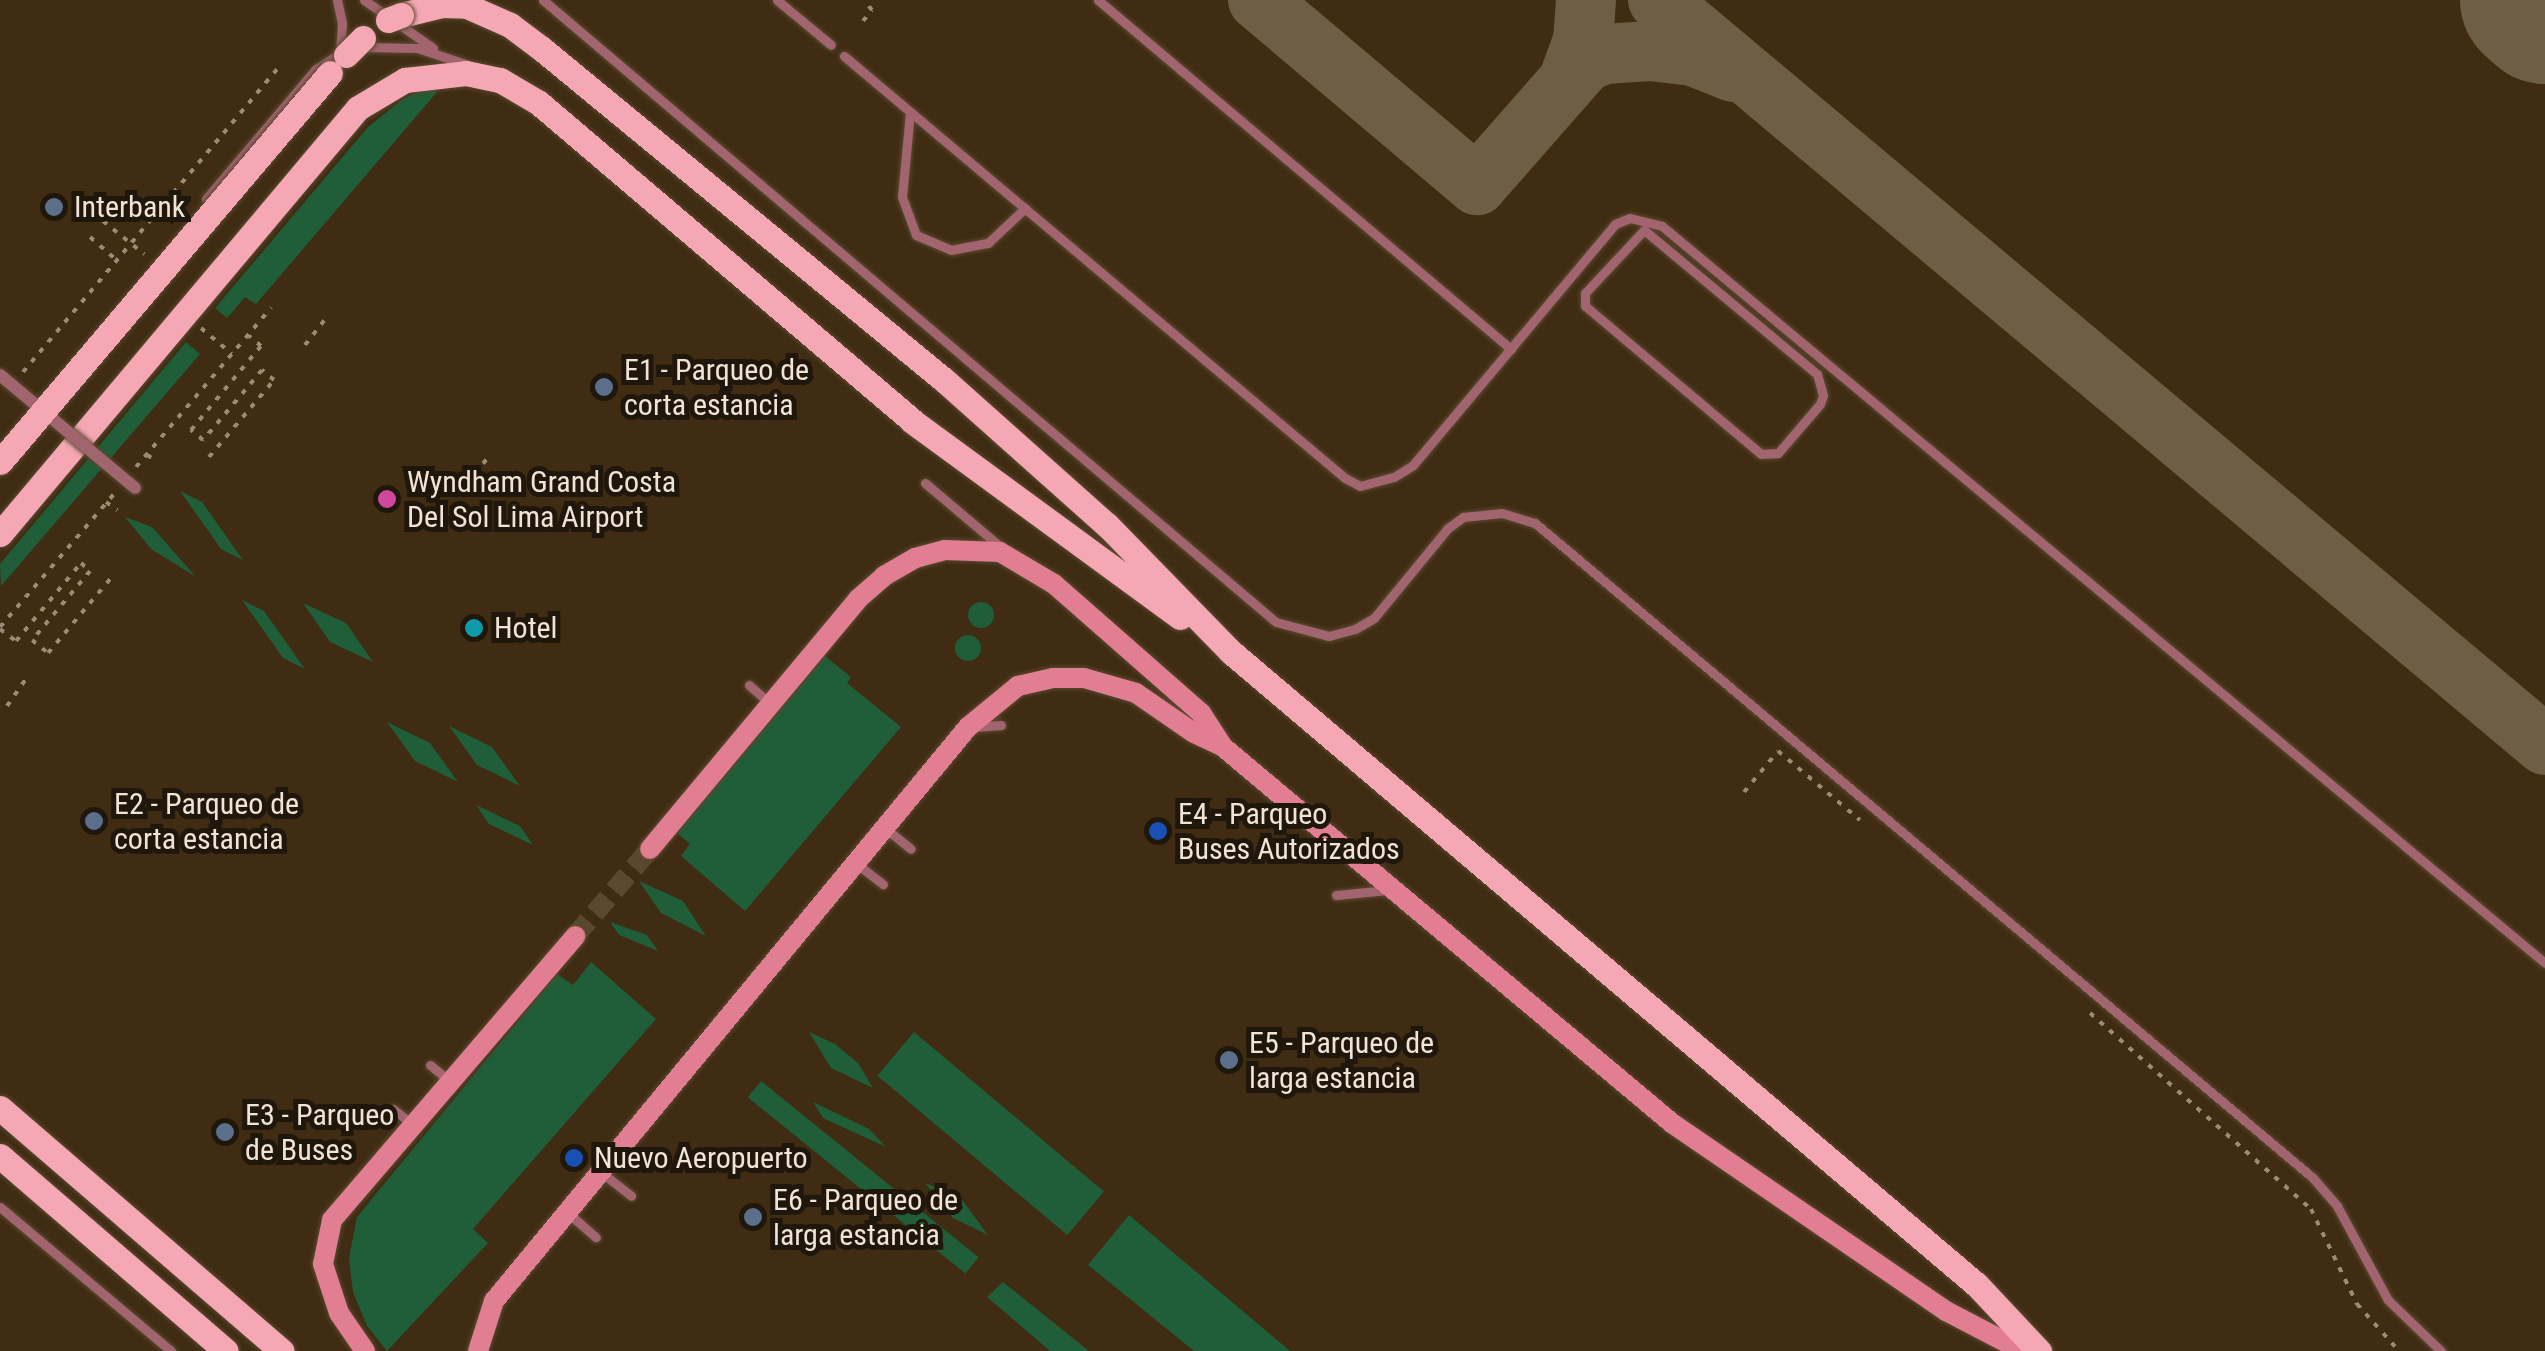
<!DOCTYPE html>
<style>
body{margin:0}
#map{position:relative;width:2545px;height:1351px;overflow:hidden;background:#3f2c12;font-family:"Roboto Condensed",sans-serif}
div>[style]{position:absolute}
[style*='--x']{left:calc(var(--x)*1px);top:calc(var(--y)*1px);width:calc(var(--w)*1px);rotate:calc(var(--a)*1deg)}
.green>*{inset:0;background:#1f5e38;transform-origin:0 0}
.round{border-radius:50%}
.taxiway>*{height:60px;margin:-30px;padding:0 30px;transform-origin:30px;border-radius:30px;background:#6f5e46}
.runway>*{height:148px;margin:-74px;padding:0 74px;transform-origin:74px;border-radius:74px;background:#6f5e46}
.secondary-tunnel>*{height:20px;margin-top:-10px;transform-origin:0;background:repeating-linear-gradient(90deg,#5a482f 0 20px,transparent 0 30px)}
.path>*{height:4px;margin-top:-2px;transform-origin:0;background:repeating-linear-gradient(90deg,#9b8b77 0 5px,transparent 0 13px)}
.roads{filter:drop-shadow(0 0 2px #5b4931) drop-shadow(0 0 2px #5b4931)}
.service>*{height:9px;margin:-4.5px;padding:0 4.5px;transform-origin:4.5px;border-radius:4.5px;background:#a2646e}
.secondary>*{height:20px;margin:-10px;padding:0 10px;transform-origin:10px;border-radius:10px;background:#e27e91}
.primary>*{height:25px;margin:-12.5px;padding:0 12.5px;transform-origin:12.5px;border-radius:12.5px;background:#f5a7b4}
.path-bridge>*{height:4px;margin-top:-2px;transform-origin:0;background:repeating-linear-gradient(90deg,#9b8b77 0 5px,transparent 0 13px)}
.bridges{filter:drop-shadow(0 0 2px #5b4931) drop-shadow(0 0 2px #5b4931)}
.pedestrian-bridge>*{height:12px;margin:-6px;padding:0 6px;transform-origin:6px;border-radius:6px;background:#a2646e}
.primary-bridge>*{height:25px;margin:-12.5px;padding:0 12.5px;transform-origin:12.5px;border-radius:12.5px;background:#f5a7b4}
.dots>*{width:28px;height:28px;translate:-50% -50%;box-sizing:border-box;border:5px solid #1f170b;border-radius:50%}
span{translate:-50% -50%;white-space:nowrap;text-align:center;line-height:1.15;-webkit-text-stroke:10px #1f170b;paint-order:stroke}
.poi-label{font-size:30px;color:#f0e4d5}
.left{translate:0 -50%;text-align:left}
</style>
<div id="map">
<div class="green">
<div style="clip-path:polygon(434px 85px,437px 92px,256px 304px,245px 297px,227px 318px,215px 308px,368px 127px,403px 99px)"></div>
<div style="clip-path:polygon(186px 342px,200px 354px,1px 586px,0 564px)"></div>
<div style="clip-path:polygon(180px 491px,202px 502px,243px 560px,221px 549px)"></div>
<div style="clip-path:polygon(125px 517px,152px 527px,196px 577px,151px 549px)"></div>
<div style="clip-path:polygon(242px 600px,264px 611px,305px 669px,283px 658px)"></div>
<div class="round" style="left:968px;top:602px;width:26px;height:26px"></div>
<div style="clip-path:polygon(303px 603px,346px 623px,373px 662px,330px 642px)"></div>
<div class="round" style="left:955px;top:635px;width:26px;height:26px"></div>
<div style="clip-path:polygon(825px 656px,851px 677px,847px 683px,901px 727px,745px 911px,681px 856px,690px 844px,677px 833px)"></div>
<div style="clip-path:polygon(387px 722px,430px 743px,458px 782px,415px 761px)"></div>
<div style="clip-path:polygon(449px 726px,492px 747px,520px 786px,477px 765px)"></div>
<div style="clip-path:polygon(476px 805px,520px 826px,533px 845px,489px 824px)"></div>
<div style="clip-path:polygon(639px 881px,683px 901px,706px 936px,661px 913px)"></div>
<div style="clip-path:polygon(610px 922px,647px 935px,658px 951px,619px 935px)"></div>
<div style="clip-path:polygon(591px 962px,656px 1019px,473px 1229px,488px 1243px,387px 1351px,367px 1326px,353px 1292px,349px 1258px,357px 1217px,557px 974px,573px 985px)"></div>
<div style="clip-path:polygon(809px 1032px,835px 1044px,858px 1063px,873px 1088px,831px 1068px)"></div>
<div style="left:914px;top:1032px;width:248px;height:57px;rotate:40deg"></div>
<div style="left:761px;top:1081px;width:280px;height:21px;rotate:39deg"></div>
<div style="clip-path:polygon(813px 1102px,869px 1129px,886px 1147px,823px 1118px)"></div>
<div style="clip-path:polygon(925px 1183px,960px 1197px,988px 1235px,953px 1218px)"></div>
<div style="clip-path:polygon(1129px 1215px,1290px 1351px,1194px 1351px,1088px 1265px)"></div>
<div style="clip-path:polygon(1003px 1282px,1089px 1351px,1050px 1351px,987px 1297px)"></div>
</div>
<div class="taxiway">
<div style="--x:1258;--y:0;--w:287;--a:40.2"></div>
<div style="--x:1477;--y:185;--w:164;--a:-48.7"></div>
<div style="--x:1585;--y:62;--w:21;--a:-23"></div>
<div style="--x:1604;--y:54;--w:46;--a:-3.7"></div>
<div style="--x:1650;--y:51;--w:43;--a:6.6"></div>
<div style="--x:1693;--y:56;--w:43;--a:21.8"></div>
<div style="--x:1658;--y:0;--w:1158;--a:40.03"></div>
<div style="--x:1570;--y:76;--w:37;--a:-70"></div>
<div style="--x:1583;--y:41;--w:41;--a:-85.8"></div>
</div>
<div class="runway">
<div style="--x:2534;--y:0;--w:15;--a:42"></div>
</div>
<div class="secondary-tunnel">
<div style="--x:575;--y:936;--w:115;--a:-49.2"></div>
</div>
<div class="path">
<div style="--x:863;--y:21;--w:14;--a:-51"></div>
<div style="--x:872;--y:10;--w:13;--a:-129"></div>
<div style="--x:90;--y:237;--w:35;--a:41"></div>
<div style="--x:201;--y:328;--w:40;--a:40"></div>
<div style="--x:305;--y:345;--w:34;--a:-52"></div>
<div style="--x:23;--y:372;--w:401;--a:-50"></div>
<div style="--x:147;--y:455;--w:13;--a:32"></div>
<div style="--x:209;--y:457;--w:101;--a:-49.8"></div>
<div style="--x:274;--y:380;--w:16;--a:-140"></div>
<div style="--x:262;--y:370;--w:92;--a:130.1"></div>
<div style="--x:203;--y:440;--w:16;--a:-140"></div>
<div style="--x:191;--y:430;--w:109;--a:-50.2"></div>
<div style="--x:261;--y:346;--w:16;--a:-140"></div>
<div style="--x:136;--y:467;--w:209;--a:-49.7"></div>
<div style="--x:466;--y:483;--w:32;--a:-49"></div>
<div style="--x:106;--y:502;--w:14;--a:36"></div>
<div style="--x:0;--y:627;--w:175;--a:-49.4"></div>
<div style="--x:0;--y:629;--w:20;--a:37"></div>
<div style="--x:16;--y:641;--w:102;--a:-50.2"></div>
<div style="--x:81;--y:563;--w:12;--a:42"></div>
<div style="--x:90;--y:571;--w:90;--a:130"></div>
<div style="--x:32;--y:640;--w:21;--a:39"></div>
<div style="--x:48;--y:653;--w:98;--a:-50"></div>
<div style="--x:7;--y:706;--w:35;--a:-55"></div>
<div style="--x:1744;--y:792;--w:53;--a:-50.3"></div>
<div style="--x:1778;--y:751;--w:107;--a:40.1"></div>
<div style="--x:2090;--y:1013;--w:295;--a:41.6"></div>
<div style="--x:2311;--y:1209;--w:106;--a:64.2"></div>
<div style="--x:2357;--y:1304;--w:63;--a:48.2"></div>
</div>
<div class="roads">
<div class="service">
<div style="--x:337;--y:0;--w:25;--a:78"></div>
<div style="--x:342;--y:24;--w:27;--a:94"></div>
<div style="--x:364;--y:0;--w:84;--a:34.8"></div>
<div style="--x:543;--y:0;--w:961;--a:40.32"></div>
<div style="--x:1276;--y:622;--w:55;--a:14.8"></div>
<div style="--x:1329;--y:636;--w:27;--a:-15"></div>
<div style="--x:1355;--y:629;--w:22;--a:-30"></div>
<div style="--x:1374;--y:618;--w:117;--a:-50.6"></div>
<div style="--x:1448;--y:528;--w:19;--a:-36"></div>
<div style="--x:1463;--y:517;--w:39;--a:-6"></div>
<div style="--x:1502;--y:513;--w:34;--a:17"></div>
<div style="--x:1535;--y:523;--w:1017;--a:40.09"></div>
<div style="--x:2313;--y:1178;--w:37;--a:49"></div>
<div style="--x:2337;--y:1206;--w:107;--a:61.5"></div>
<div style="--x:2388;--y:1300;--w:74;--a:43.9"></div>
<div style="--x:777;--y:0;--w:70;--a:39.8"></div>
<div style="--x:1098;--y:0;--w:541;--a:40.2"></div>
<div style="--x:364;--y:47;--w:53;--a:1.1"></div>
<div style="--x:417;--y:48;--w:52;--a:18.1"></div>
<div style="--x:844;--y:56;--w:655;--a:40.11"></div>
<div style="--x:1345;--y:478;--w:17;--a:28"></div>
<div style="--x:1360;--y:486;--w:35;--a:-15"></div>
<div style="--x:1394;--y:477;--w:22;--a:-32"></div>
<div style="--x:1413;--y:465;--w:314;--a:-50"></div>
<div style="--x:1615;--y:224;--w:16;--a:-22"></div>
<div style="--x:1630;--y:218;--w:33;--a:14"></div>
<div style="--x:1662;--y:226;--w:1150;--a:39.85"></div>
<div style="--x:910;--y:112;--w:85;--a:95.4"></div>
<div style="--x:902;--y:197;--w:40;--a:69.8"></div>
<div style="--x:916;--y:235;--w:38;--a:23"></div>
<div style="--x:951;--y:250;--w:38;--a:-11"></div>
<div style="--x:988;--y:243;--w:51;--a:-43.4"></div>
<div style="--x:206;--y:199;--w:170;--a:-49.8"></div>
<div style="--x:316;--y:69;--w:33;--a:-33"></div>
<div style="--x:1644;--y:230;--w:225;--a:39.8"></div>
<div style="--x:1817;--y:374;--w:22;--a:74"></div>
<div style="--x:1823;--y:395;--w:9;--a:108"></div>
<div style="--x:1820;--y:404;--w:65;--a:130.6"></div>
<div style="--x:1778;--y:453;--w:17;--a:177"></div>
<div style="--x:1761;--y:454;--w:230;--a:-139.9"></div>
<div style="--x:1585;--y:306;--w:13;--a:-90"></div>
<div style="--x:1585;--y:293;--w:86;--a:-46.9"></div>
<div style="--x:925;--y:483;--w:101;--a:40.2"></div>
<div style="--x:749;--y:685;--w:28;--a:41"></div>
<div style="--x:974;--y:727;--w:27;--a:-4"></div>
<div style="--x:885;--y:828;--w:33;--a:39"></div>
<div style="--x:857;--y:864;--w:33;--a:38"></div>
<div style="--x:1336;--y:895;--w:52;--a:-5.5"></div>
<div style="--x:430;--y:1065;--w:26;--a:39"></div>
<div style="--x:393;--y:1109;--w:24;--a:38"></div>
<div style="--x:602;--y:1173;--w:37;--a:38"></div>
<div style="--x:0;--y:1207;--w:224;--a:40.1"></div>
<div style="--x:568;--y:1213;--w:37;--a:41"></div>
</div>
<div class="secondary">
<div style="--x:650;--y:849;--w:325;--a:-50.2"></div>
<div style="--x:858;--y:599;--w:35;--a:-41"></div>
<div style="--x:884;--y:576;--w:36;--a:-30"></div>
<div style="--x:915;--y:558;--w:31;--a:-15"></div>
<div style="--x:945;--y:550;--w:55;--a:2.1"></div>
<div style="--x:1000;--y:552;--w:63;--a:30.7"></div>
<div style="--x:1054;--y:584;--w:196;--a:41.3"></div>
<div style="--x:1201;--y:713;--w:37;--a:57"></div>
<div style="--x:365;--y:1351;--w:46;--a:-124.4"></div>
<div style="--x:339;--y:1313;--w:52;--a:-108.1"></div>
<div style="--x:323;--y:1264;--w:45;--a:-78.4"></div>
<div style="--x:332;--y:1220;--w:374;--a:-49.4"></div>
<div style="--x:478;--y:1351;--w:52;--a:-72.3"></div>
<div style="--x:494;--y:1301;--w:744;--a:-50.45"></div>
<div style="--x:968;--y:727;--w:65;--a:-39.4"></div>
<div style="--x:1018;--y:686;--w:36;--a:-13"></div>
<div style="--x:1053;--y:678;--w:31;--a:0"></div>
<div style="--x:1084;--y:678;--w:54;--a:16.1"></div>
<div style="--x:1136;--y:693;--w:70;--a:34.6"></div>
<div style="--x:1194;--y:733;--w:31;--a:25"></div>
<div style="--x:1222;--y:746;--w:588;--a:39.97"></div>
<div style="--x:1673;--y:1124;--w:331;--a:34.4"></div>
<div style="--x:1946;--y:1311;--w:87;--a:27.5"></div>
</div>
<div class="primary">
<div style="--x:401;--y:15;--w:42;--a:-13.7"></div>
<div style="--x:442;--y:5;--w:25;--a:2"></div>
<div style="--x:467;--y:6;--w:47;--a:23.8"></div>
<div style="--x:510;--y:25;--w:40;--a:37"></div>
<div style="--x:542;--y:49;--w:521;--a:39.47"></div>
<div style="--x:944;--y:380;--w:218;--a:41.7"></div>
<div style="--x:1107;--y:525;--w:177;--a:45.7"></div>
<div style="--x:1231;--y:652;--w:978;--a:40.32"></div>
<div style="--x:1977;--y:1285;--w:91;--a:46.8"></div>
<div style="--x:0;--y:534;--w:556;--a:-49.96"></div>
<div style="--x:358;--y:108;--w:55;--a:-30.8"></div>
<div style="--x:405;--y:80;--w:61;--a:-6.5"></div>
<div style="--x:466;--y:73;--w:35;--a:12"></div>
<div style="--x:500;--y:80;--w:45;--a:30.5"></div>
<div style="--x:539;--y:103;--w:490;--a:40.4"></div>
<div style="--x:912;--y:421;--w:332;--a:36.2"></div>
<div style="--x:0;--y:1108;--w:372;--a:40.8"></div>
<div style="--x:0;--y:1156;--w:298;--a:40.8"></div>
</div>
</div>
<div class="path-bridge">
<div style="--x:103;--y:221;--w:53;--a:38.8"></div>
</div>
<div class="bridges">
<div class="pedestrian-bridge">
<div style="--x:0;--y:375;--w:176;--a:39.9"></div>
</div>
<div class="primary-bridge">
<div style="--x:388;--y:20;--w:14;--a:-21"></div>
<div style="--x:346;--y:55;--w:24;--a:-45"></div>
<div style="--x:0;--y:462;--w:510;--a:-49.69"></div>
</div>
</div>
<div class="dots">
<div style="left:54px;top:207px;background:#5c6f8a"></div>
<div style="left:604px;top:387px;background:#5c6f8a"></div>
<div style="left:387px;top:499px;background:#d1479c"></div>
<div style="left:474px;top:628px;background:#0f9aa8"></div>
<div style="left:94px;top:821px;background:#5c6f8a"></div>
<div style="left:1158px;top:831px;background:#1a4fb4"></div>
<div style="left:1229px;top:1060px;background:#5c6f8a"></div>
<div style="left:225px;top:1132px;background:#5c6f8a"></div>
<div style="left:574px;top:1158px;background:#1a4fb4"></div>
<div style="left:753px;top:1217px;background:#5c6f8a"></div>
</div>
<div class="poi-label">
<span class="left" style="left:74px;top:207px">Interbank</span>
<span class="left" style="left:624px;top:387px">E1 - Parqueo de<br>corta estancia</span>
<span class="left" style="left:407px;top:499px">Wyndham Grand Costa<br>Del Sol Lima Airport</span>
<span class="left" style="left:494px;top:628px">Hotel</span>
<span class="left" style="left:114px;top:821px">E2 - Parqueo de<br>corta estancia</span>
<span class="left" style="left:1178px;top:831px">E4 - Parqueo<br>Buses Autorizados</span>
<span class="left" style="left:1249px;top:1060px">E5 - Parqueo de<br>larga estancia</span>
<span class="left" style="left:245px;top:1132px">E3 - Parqueo<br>de Buses</span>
<span class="left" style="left:594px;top:1158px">Nuevo Aeropuerto</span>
<span class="left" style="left:773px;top:1217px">E6 - Parqueo de<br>larga estancia</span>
</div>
</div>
